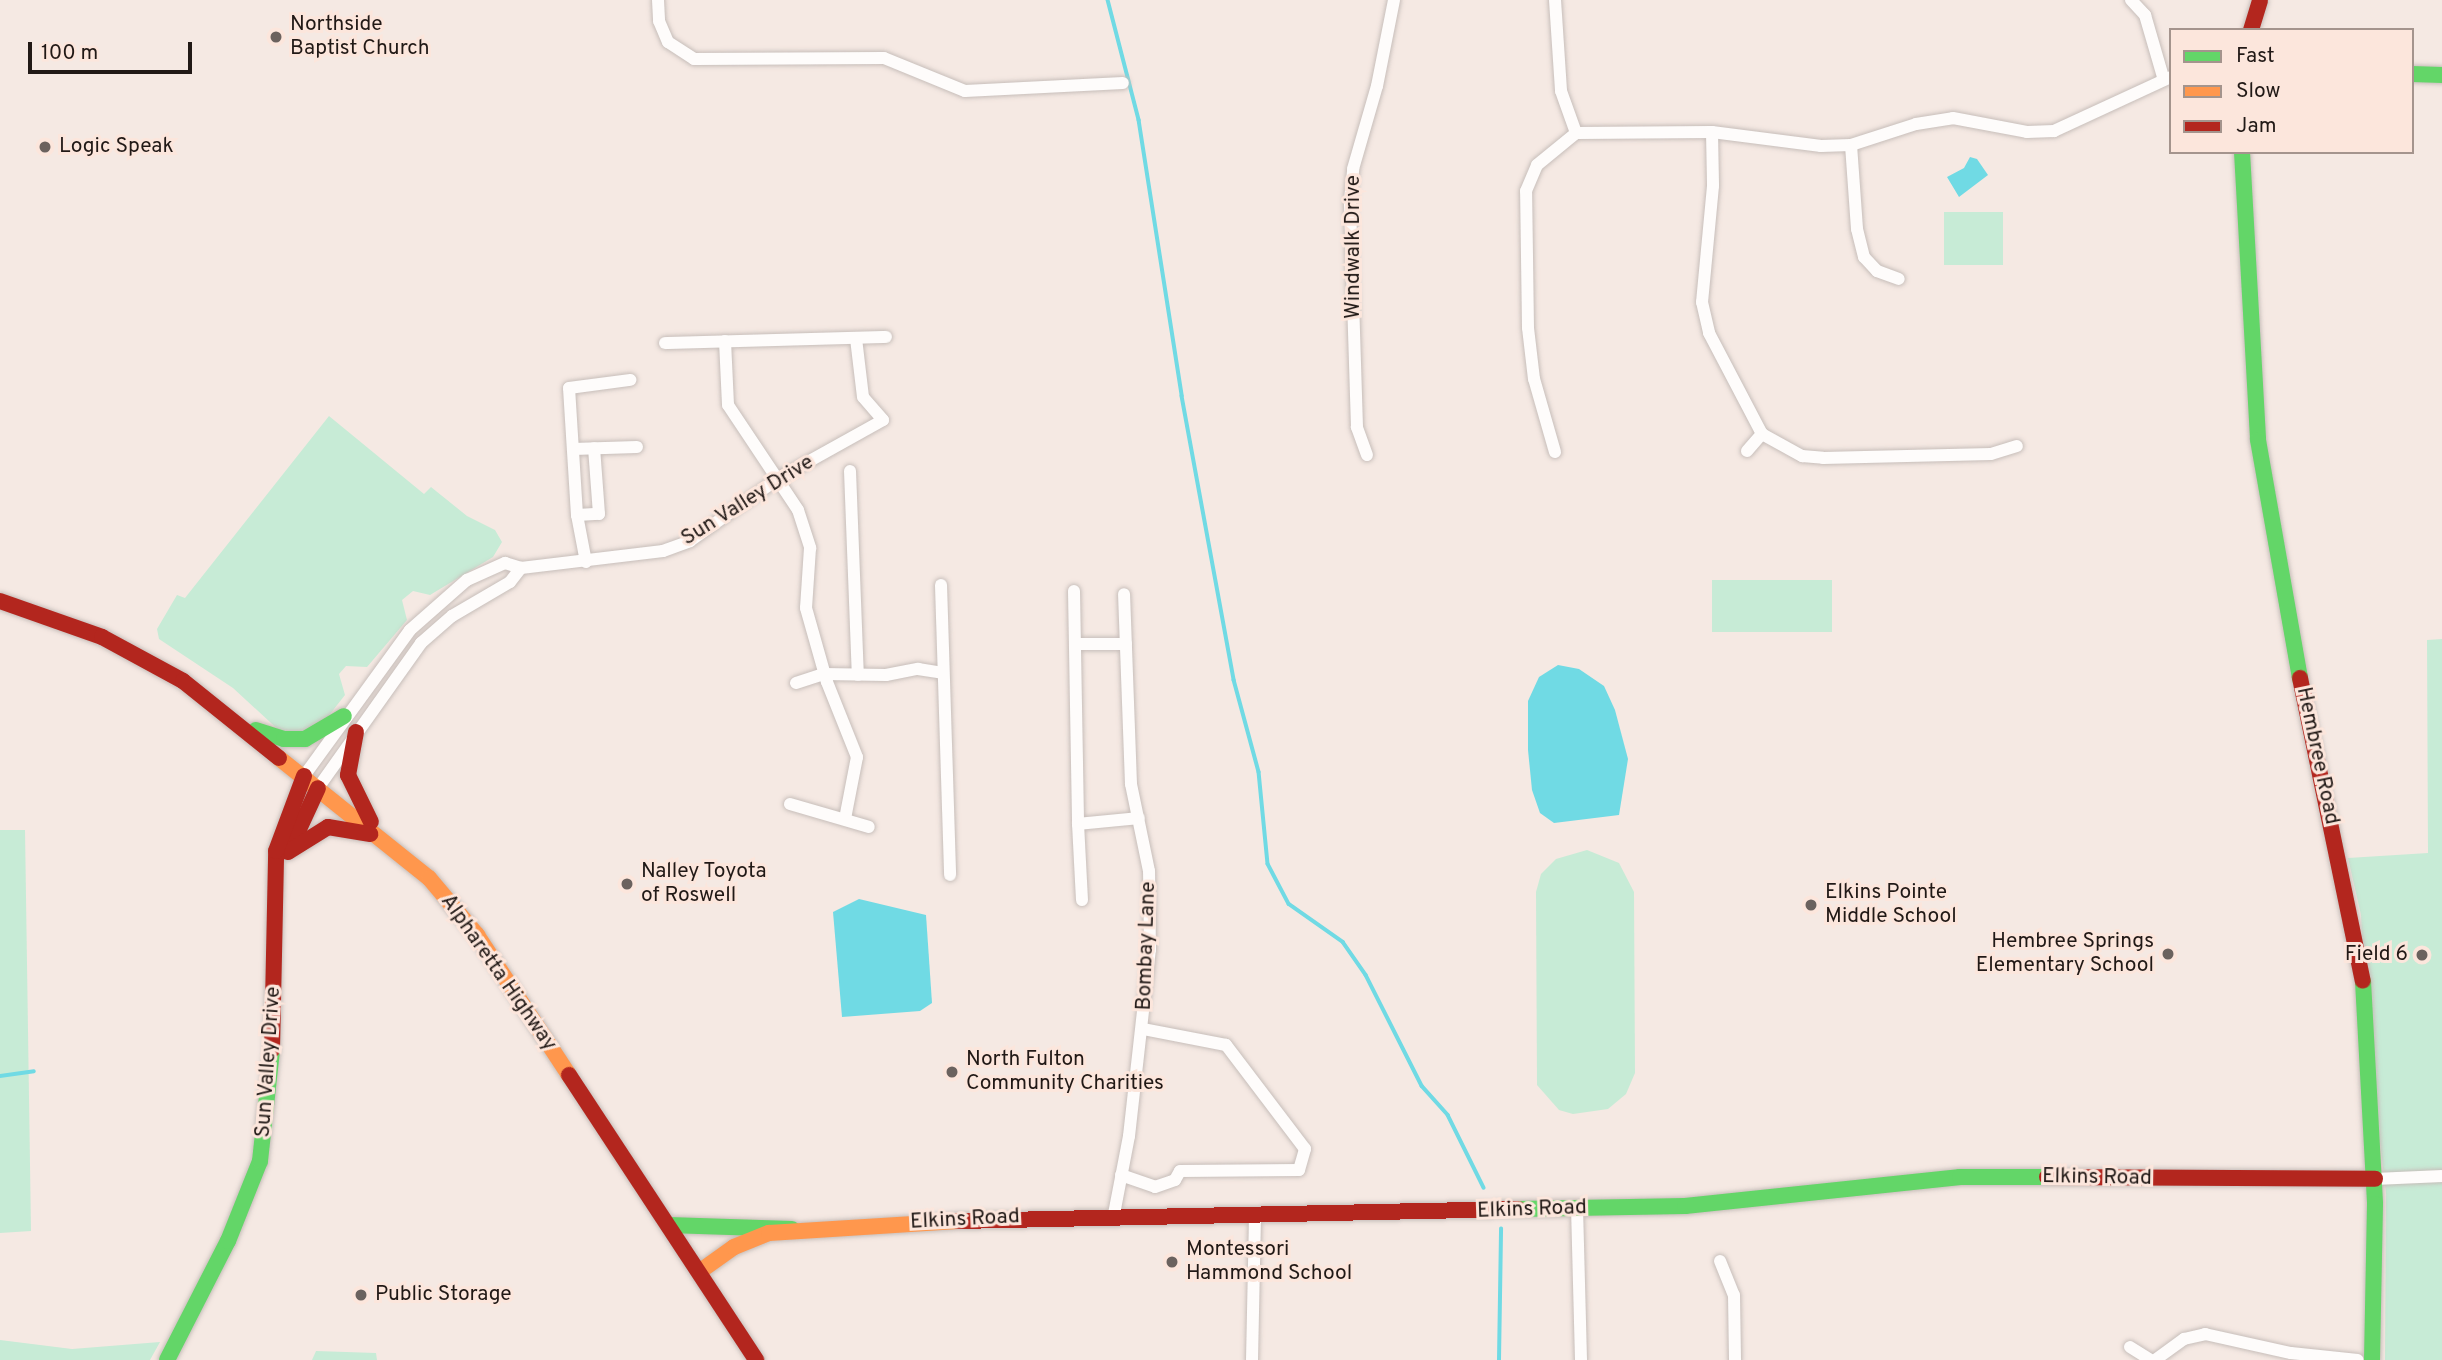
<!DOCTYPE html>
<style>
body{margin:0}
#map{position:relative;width:2442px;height:1360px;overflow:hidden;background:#f5e9e3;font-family:Overpass,sans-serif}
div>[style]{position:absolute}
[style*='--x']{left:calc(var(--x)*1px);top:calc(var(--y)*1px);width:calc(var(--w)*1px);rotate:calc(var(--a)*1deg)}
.green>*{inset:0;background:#c7ebd6;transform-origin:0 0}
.water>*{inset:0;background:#70dae4}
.stream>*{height:3.5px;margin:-1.75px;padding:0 1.75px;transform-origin:1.75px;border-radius:1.75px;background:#70dae4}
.roads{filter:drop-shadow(0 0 2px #c7beba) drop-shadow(0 0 2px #c7beba)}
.street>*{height:12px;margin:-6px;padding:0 6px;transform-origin:6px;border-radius:6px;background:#fefcfb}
.fast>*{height:16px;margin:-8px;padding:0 8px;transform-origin:8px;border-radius:8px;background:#63d668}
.slow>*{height:16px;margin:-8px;padding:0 8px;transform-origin:8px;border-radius:8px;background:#ff974d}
.jam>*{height:16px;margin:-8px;padding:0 8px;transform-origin:8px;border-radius:8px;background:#b3261e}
.dots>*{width:19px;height:19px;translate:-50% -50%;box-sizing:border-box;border:4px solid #fce6dc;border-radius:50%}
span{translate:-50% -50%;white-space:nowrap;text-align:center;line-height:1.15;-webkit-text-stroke:6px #fce6dc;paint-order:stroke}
.poi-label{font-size:21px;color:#211916}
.left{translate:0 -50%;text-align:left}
.right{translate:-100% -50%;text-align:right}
.street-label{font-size:21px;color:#211916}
.legend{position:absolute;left:2169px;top:28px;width:245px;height:126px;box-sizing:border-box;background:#fce6dc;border:2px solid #a4948d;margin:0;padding:9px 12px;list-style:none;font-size:21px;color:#211916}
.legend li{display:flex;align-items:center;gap:14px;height:35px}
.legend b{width:35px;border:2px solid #a4948d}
.scale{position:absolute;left:28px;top:42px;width:164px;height:32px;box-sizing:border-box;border:4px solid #211916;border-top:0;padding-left:9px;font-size:21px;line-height:24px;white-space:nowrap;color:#211916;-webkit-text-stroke:5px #fce6dc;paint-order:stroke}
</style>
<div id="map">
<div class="green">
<div style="left:1944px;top:212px;width:59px;height:53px"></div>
<div style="clip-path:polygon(329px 416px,424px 494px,431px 487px,467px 516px,495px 530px,502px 542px,493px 557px,430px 595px,413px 591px,402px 600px,407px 620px,367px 667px,346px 666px,339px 674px,345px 695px,319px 728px,284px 735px,233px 688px,159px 639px,157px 629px,177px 595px,185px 598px)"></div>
<div style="left:1712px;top:580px;width:120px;height:52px"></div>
<div style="clip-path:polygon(2442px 639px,2442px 1360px,2385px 1360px,2386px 1193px,2366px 1022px,2361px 915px,2348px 858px,2428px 853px,2427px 640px)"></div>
<div style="clip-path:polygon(0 830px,25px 830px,31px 1231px,0 1233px)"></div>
<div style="clip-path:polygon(1587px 850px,1619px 863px,1634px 892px,1635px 1073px,1626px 1094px,1608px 1109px,1573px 1114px,1559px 1110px,1537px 1085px,1536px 892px,1541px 874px,1556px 859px)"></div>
<div style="clip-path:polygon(0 1340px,72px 1349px,160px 1342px,150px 1360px,0 1360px)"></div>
<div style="clip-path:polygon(316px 1351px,376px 1353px,377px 1360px,312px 1360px)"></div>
</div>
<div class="water">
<div style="clip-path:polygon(1970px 157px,1977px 159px,1988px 175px,1959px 197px,1947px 177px,1964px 168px)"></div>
<div style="clip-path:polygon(1558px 665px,1579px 669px,1604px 686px,1615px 710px,1628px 759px,1619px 815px,1554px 823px,1540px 813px,1532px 790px,1528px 750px,1528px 701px,1539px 677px)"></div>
<div style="clip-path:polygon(859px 899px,926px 915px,932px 1003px,920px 1011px,842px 1017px,833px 912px)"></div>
</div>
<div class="stream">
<div style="--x:1108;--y:0;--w:124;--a:75.5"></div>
<div style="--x:1139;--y:120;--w:279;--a:81.1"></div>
<div style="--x:1182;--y:396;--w:289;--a:79.6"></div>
<div style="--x:1234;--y:680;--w:95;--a:74.8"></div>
<div style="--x:1259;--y:772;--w:92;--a:84.4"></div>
<div style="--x:1268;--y:864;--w:45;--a:62.3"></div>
<div style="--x:1289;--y:904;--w:66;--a:35.1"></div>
<div style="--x:1343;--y:942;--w:40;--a:55.1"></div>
<div style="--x:1366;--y:975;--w:124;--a:63.2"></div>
<div style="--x:1422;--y:1086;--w:39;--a:48"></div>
<div style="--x:1448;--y:1115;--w:81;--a:63.7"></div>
<div style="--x:0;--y:1076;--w:34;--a:-8"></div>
<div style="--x:1499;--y:1360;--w:131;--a:-89.1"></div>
</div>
<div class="roads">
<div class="street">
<div style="--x:658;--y:0;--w:21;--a:87"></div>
<div style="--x:659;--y:21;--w:23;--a:67"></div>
<div style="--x:668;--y:42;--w:31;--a:33"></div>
<div style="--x:694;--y:59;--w:190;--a:-0.3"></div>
<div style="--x:884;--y:58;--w:87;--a:22.2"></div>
<div style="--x:965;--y:91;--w:158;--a:-2.9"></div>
<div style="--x:1555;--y:0;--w:91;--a:86.2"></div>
<div style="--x:1561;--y:91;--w:45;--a:70.3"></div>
<div style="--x:2131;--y:0;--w:21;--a:47"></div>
<div style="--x:2145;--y:15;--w:65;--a:73.8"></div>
<div style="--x:1712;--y:132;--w:54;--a:88.9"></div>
<div style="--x:1713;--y:186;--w:117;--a:95.4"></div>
<div style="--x:1702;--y:302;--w:32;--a:77"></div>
<div style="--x:1709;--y:333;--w:114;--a:62.3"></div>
<div style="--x:1762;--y:434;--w:46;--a:28.8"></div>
<div style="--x:1802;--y:456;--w:21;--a:5"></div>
<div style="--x:1823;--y:458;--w:168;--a:-1.4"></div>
<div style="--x:1991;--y:454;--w:27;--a:-17"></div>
<div style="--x:1851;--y:145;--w:84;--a:85.9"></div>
<div style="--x:1857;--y:229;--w:29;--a:76"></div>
<div style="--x:1864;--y:257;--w:19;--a:47"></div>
<div style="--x:1877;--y:271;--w:23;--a:20"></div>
<div style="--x:725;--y:341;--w:64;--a:87.3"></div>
<div style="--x:728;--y:405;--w:126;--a:56.3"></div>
<div style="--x:798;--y:510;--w:40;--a:72"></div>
<div style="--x:810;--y:548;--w:60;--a:93.8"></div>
<div style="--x:806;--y:608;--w:77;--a:74.2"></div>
<div style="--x:827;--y:682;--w:81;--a:68.2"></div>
<div style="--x:857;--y:757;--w:63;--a:101"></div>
<div style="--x:665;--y:343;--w:221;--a:-1.6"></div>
<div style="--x:573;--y:449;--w:64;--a:-1.8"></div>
<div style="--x:1747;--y:451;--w:23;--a:-49"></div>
<div style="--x:1555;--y:452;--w:76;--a:-106"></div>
<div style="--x:1534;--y:379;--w:51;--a:-96.7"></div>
<div style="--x:1528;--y:328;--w:137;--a:-90.8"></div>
<div style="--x:1526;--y:191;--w:28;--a:-67"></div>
<div style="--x:1537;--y:165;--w:50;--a:-39.4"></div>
<div style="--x:1576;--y:133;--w:136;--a:-0.4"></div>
<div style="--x:1712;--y:132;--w:110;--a:7.3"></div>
<div style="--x:1821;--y:146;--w:30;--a:-2"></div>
<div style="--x:1851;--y:145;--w:68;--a:-17.9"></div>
<div style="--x:1916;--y:124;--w:37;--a:-9"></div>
<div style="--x:1953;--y:118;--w:75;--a:10.7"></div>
<div style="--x:2027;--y:132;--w:27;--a:-2"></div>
<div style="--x:2054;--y:131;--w:129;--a:-24.8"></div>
<div style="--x:1367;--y:455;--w:30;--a:-110"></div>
<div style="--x:1357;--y:427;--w:227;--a:-91.8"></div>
<div style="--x:1350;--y:200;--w:31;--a:-84"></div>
<div style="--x:1353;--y:169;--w:86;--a:-73.9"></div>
<div style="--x:1377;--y:86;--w:88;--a:-78.8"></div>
<div style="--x:850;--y:471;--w:204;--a:87.8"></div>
<div style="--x:577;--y:515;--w:22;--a:-3"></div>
<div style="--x:599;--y:514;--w:66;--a:-94.3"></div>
<div style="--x:586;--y:562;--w:48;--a:-100.8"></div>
<div style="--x:577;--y:515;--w:127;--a:-93.6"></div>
<div style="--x:569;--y:388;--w:62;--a:-7.5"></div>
<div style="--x:941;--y:585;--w:290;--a:88.2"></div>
<div style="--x:1074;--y:591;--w:233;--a:89"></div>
<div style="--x:1075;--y:644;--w:51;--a:0"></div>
<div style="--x:796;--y:683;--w:29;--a:-18"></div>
<div style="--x:824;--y:674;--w:62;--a:0.9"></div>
<div style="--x:886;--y:675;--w:33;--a:-11"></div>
<div style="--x:918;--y:669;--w:25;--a:9"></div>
<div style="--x:304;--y:776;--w:180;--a:-54"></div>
<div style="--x:410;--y:630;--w:76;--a:-41.3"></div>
<div style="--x:467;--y:580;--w:42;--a:-24.1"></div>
<div style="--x:505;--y:563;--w:17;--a:17"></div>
<div style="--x:521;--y:568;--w:143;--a:-6.8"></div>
<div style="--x:663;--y:551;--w:29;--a:-20"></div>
<div style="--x:690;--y:541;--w:109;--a:-35.3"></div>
<div style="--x:779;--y:478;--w:119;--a:-29.1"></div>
<div style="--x:883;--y:420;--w:30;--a:-131"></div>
<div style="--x:863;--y:397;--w:59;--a:-96.8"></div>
<div style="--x:318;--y:788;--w:178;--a:-54.6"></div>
<div style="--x:421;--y:643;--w:41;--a:-41.1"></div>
<div style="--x:452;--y:616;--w:67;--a:-30.4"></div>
<div style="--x:510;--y:582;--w:18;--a:-52"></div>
<div style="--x:790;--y:804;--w:82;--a:16.2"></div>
<div style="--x:1082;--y:900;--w:76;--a:-93"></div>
<div style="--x:1078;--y:824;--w:61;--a:-5.6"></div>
<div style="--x:1121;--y:1175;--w:36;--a:19"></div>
<div style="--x:1155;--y:1187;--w:21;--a:-19"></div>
<div style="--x:1175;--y:1180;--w:10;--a:-61"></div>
<div style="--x:1180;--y:1171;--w:119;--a:-0.5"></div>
<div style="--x:1299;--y:1170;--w:22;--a:-74"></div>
<div style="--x:1305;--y:1149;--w:131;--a:-127.2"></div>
<div style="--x:1226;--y:1045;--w:85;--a:-169.1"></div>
<div style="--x:2375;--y:1179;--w:67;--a:-2.6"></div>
<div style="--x:1577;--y:1207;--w:153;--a:88.5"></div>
<div style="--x:1114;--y:1214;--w:79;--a:-79.1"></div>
<div style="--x:1129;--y:1136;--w:187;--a:-83.6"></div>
<div style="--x:1150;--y:950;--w:79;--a:-90.7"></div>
<div style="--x:1149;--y:871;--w:89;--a:-101.7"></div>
<div style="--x:1131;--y:784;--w:190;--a:-92.1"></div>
<div style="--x:1720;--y:1261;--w:37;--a:68"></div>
<div style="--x:1734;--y:1295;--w:65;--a:89.1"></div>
<div style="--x:2130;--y:1347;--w:25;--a:32"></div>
<div style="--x:1252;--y:1360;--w:147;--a:-88.8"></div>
<div style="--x:2155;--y:1360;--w:36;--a:-36"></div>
<div style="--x:2184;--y:1339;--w:22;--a:-13"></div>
<div style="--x:2205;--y:1334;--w:88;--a:12.5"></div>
<div style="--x:2291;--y:1353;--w:67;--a:6"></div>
</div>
<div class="fast">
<div style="--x:2412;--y:74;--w:30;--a:2"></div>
<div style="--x:2242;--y:152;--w:288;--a:86.8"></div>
<div style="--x:2258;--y:440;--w:242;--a:80"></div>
<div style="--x:256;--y:730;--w:29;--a:18"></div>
<div style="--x:284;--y:739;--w:21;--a:0"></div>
<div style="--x:305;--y:739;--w:45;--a:-30.5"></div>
<div style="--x:2363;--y:981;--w:223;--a:86.9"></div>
<div style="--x:2375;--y:1204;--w:156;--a:91.1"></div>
<div style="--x:1518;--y:1209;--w:167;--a:-1"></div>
<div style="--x:1685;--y:1206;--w:277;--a:-6"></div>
<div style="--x:1960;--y:1177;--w:87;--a:0"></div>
<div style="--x:668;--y:1225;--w:124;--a:1.8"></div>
<div style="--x:167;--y:1360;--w:134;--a:-62.9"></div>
<div style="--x:228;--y:1241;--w:86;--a:-68.2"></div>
<div style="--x:260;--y:1161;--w:112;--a:-83.8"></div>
</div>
<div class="slow">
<div style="--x:279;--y:758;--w:192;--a:38.7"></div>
<div style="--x:429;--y:878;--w:75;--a:49.9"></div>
<div style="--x:477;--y:935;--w:168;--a:56.7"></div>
<div style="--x:699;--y:1272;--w:43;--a:-35.5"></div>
<div style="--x:734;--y:1247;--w:38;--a:-22"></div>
<div style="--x:769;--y:1233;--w:189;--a:-3.6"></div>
</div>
<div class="jam">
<div style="--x:2251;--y:30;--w:31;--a:-73"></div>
<div style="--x:0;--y:601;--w:108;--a:19.4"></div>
<div style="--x:102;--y:637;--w:92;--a:28.5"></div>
<div style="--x:183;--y:681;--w:123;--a:38.7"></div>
<div style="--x:2300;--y:678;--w:309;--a:78.3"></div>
<div style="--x:356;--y:732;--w:44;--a:100.5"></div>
<div style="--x:348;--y:775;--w:52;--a:63.9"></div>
<div style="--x:289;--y:851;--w:69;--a:-65.3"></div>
<div style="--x:288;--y:852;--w:47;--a:-32"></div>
<div style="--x:328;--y:827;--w:43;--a:9.5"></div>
<div style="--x:272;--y:1050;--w:199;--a:-88.8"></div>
<div style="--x:276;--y:851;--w:80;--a:-69.5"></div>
<div style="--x:569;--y:1075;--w:341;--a:56.7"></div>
<div style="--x:2047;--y:1177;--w:328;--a:0.3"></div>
<div style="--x:958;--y:1221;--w:560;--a:-1.23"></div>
</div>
</div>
<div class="dots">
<div style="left:276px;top:37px;background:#6b625e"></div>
<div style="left:45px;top:147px;background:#6b625e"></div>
<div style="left:627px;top:884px;background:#6b625e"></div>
<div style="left:1811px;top:905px;background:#6b625e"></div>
<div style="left:2168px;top:954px;background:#6b625e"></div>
<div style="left:2422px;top:955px;background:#6b625e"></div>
<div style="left:952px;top:1072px;background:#6b625e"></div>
<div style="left:1172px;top:1262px;background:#6b625e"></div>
<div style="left:361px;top:1295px;background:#6b625e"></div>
</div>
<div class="poi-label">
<span class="left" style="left:290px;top:37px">Northside<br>Baptist Church</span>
<span class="left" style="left:59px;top:147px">Logic Speak</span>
<span class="left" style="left:641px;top:884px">Nalley Toyota<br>of Roswell</span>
<span class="left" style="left:1825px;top:905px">Elkins Pointe<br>Middle School</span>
<span class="right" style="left:2154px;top:954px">Hembree Springs<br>Elementary School</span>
<span class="right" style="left:2408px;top:955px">Field 6</span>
<span class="left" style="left:966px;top:1072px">North Fulton<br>Community Charities</span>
<span class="left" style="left:1186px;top:1262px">Montessori<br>Hammond School</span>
<span class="left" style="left:375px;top:1295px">Public Storage</span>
</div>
<div class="street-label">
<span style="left:1354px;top:247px;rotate:-90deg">Windwalk Drive</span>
<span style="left:748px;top:501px;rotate:-32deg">Sun Valley Drive</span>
<span style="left:2317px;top:756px;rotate:78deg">Hembree Road</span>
<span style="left:1147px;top:946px;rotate:-88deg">Bombay Lane</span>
<span style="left:498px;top:973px;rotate:55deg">Alpharetta Highway</span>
<span style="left:269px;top:1062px;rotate:-86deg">Sun Valley Drive</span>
<span style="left:2097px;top:1178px;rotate:1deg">Elkins Road</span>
<span style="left:1532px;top:1210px;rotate:-2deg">Elkins Road</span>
<span style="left:965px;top:1220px;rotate:-3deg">Elkins Road</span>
</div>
<ul class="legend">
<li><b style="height:9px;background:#63d668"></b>Fast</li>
<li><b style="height:9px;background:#ff974d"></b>Slow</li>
<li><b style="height:9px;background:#b3261e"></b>Jam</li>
</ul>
<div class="scale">100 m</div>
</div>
